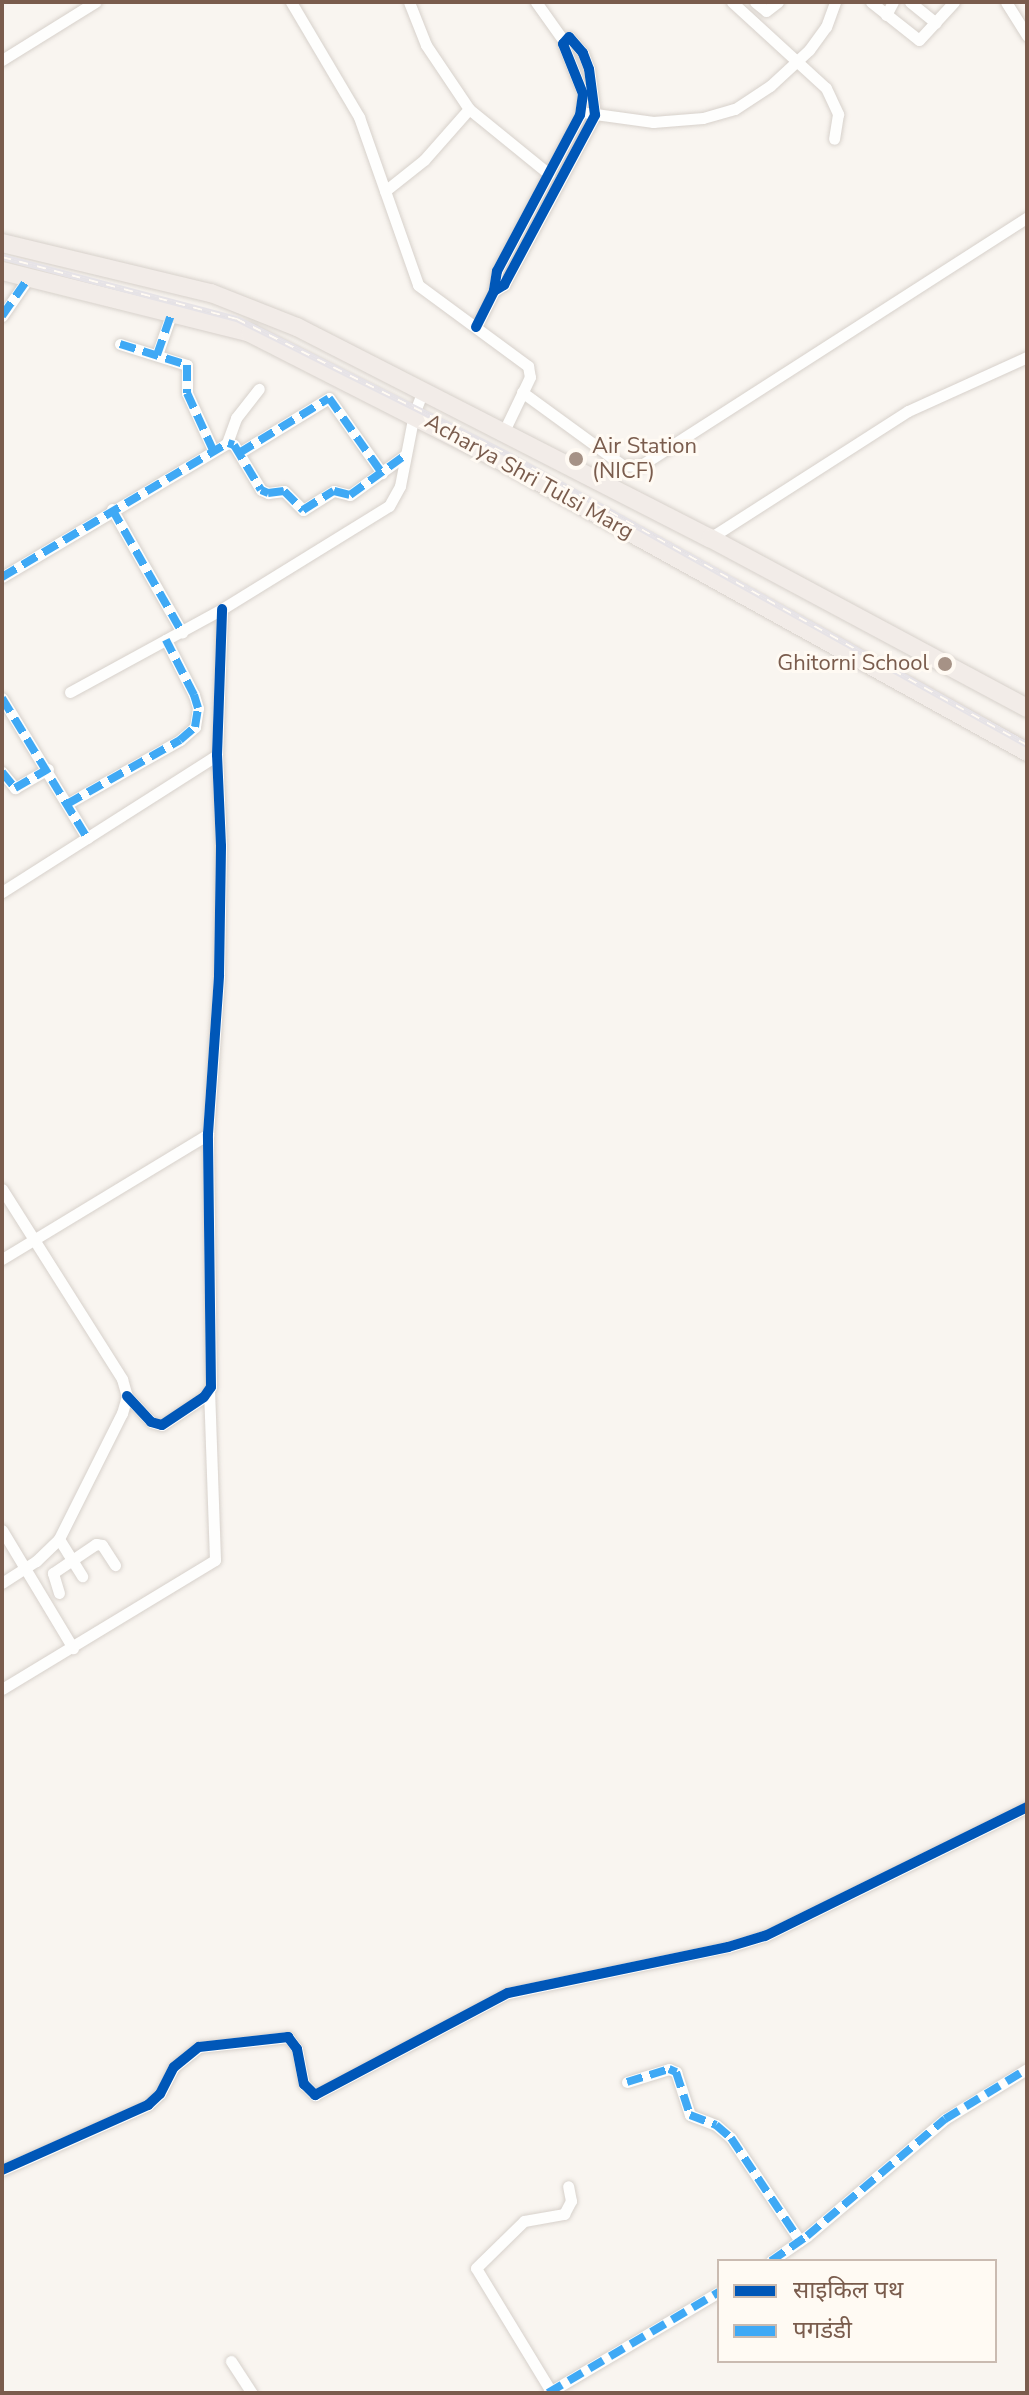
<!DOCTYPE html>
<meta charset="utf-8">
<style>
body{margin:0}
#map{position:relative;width:1029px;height:2395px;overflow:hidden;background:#f9f5f0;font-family:"Nunito Sans","Noto Sans Devanagari",sans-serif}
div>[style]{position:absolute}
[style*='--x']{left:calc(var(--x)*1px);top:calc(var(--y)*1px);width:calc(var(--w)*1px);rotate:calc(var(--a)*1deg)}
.roads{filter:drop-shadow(0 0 2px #d7d1cb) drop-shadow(0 0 2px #d7d1cb)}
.minor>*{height:11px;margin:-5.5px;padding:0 5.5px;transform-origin:5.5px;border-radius:5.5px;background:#fefefd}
.trunk>*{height:18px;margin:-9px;padding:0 9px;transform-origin:9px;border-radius:9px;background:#f2ece8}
.rail>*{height:6px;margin-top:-3px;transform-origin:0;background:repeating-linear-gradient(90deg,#fffaf3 0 9px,#e6e3e7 0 18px);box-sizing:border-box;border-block:2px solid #e6e3e7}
.quiet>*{height:8px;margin-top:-4px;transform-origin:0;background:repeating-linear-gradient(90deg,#3fa9f5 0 16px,transparent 0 24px)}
.cycleway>*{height:10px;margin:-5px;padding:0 5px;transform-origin:5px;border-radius:5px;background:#0057b8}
.dots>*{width:22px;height:22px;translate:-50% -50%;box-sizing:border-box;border:4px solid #fffaf3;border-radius:50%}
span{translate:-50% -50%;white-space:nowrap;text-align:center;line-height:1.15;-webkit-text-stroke:6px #fffaf3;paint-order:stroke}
.poi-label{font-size:22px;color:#7a5c4d}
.left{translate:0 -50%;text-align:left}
.right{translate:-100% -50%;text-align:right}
.street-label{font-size:22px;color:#7a5c4d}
.frame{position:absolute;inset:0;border:4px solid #7a5c4d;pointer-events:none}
.legend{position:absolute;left:717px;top:2259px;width:280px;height:104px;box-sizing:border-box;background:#fffaf3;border:2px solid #cabbb1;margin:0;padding:10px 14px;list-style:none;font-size:24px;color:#7a5c4d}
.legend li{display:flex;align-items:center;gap:16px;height:40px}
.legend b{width:40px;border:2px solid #cabbb1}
</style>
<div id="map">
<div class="roads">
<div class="minor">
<div style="--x:291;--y:2;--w:134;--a:59.4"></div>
<div style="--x:359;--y:117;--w:178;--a:70.6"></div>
<div style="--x:418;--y:285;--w:137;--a:36.4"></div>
<div style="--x:528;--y:366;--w:11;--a:80"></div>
<div style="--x:530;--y:377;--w:62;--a:115.7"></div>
<div style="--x:409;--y:2;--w:46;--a:68.4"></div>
<div style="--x:426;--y:45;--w:77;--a:56.1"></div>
<div style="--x:469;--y:109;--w:103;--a:39.1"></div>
<div style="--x:536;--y:2;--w:47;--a:54.6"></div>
<div style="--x:732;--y:2;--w:127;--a:42.5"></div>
<div style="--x:826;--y:88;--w:29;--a:65"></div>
<div style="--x:838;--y:114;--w:25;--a:99"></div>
<div style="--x:755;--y:2;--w:14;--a:39"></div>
<div style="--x:766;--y:11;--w:15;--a:-37"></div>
<div style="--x:871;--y:2;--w:61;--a:38.4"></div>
<div style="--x:919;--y:40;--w:52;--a:-47.4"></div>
<div style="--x:910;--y:2;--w:33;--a:39"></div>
<div style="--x:1006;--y:2;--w:40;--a:58"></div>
<div style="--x:886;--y:15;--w:15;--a:-62"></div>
<div style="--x:2;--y:60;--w:110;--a:-31.9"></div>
<div style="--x:588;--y:113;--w:66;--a:7.9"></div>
<div style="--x:653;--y:122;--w:50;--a:-4.6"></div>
<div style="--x:703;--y:118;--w:33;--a:-16"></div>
<div style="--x:735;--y:109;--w:42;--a:-33.3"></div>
<div style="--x:770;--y:86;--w:53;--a:-42.7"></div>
<div style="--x:809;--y:50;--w:29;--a:-54"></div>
<div style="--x:826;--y:27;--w:27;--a:-70"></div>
<div style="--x:385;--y:191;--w:50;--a:-38.5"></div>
<div style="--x:424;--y:160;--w:68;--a:-48.6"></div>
<div style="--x:2;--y:316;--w:47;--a:-55.3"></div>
<div style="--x:476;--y:327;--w:40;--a:-63.4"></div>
<div style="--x:494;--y:291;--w:12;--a:-31"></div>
<div style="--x:504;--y:285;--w:193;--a:-61.8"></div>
<div style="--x:595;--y:115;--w:46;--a:-97.4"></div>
<div style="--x:589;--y:69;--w:17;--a:-111"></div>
<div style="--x:583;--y:53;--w:21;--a:-131"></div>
<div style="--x:569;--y:37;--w:9;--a:131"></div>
<div style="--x:563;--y:44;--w:54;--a:68.2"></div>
<div style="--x:583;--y:94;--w:21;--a:98"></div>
<div style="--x:580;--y:115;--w:177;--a:118"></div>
<div style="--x:497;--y:271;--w:20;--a:99"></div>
<div style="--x:120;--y:344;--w:70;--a:17.4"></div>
<div style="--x:187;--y:365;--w:28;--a:90"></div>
<div style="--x:187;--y:393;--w:63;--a:65.5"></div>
<div style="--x:157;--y:355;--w:46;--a:-70.8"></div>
<div style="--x:522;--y:392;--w:124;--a:36.1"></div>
<div style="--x:622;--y:465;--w:18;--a:3"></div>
<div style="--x:640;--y:466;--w:460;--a:-32.7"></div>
<div style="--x:227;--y:443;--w:27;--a:-70"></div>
<div style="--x:236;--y:418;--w:37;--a:-52"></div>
<div style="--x:239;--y:453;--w:105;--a:-31.4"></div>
<div style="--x:329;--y:398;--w:92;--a:54.8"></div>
<div style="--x:112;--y:509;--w:142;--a:60.4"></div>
<div style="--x:710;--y:538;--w:235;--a:-32.7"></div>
<div style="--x:908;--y:411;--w:131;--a:-24.4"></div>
<div style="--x:2;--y:577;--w:263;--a:-30.7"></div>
<div style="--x:228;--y:443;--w:6;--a:18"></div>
<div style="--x:234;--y:445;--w:52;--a:59"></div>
<div style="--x:261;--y:490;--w:8;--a:23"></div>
<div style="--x:268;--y:493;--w:16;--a:-7"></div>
<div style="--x:284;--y:491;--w:27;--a:45"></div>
<div style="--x:303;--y:510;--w:36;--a:-32"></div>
<div style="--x:334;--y:491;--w:16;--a:14"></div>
<div style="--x:350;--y:495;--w:67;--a:-35.8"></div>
<div style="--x:70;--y:692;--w:173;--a:-28.6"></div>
<div style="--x:222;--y:609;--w:196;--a:-31.7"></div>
<div style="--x:389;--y:506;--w:23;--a:-61"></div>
<div style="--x:400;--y:486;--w:73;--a:-79"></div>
<div style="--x:414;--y:414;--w:26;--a:-69"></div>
<div style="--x:2;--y:698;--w:164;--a:58.7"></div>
<div style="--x:2;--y:772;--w:21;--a:51"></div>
<div style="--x:15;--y:788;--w:38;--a:-30"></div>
<div style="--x:67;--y:804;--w:130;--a:-29.5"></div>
<div style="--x:180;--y:740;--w:20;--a:-41"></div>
<div style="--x:195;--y:727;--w:19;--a:-81"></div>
<div style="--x:198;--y:708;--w:14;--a:-107"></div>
<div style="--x:194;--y:695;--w:62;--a:-117"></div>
<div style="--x:2;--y:892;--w:255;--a:-32.5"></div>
<div style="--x:2;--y:1189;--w:225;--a:57.7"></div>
<div style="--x:122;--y:1379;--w:18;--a:74"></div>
<div style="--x:127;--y:1396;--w:18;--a:106"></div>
<div style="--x:122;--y:1413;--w:141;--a:116.6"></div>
<div style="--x:59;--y:1539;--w:32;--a:136"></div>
<div style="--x:36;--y:1561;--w:40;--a:147.1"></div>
<div style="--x:2;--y:1259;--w:241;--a:-31.2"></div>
<div style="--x:127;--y:1396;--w:35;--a:47"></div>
<div style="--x:151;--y:1422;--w:11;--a:15"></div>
<div style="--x:162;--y:1425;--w:50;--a:-33.7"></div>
<div style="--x:204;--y:1397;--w:12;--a:-55"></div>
<div style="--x:211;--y:1387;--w:253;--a:-90.7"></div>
<div style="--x:208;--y:1134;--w:159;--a:-86"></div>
<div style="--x:219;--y:975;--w:129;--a:-89.1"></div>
<div style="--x:221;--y:846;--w:91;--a:-92.5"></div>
<div style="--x:217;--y:755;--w:146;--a:-88"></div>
<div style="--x:2;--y:1530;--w:138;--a:59"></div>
<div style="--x:59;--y:1539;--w:44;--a:58.1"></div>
<div style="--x:59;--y:1593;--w:21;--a:-107"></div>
<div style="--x:53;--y:1573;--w:52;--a:-34"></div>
<div style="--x:96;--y:1544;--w:6;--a:9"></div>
<div style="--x:102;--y:1545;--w:24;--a:57"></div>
<div style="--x:2;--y:1689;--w:249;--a:-31.2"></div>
<div style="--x:215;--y:1560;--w:168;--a:-92"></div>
<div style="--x:627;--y:2082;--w:44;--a:-17.2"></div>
<div style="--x:669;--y:2069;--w:8;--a:23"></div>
<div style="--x:676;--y:2072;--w:45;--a:72"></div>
<div style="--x:690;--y:2115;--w:28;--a:21"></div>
<div style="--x:716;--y:2125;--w:20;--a:41"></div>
<div style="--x:731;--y:2138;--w:124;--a:56.2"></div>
<div style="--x:2;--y:2170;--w:160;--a:-24"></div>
<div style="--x:148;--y:2105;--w:16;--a:-43"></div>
<div style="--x:160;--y:2094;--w:30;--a:-63"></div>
<div style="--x:174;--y:2067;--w:32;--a:-39"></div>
<div style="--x:199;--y:2047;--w:90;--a:-6.4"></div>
<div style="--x:288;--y:2037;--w:15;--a:53"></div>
<div style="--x:297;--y:2049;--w:36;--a:79"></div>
<div style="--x:304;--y:2084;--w:16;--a:45"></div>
<div style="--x:315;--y:2095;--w:218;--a:-27.9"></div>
<div style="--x:508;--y:1993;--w:225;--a:-11.8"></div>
<div style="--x:728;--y:1947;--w:39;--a:-17"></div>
<div style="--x:765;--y:1936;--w:292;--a:-26.2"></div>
<div style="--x:771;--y:2261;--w:44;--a:-34.8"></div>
<div style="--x:807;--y:2236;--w:181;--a:-40.3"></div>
<div style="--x:945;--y:2119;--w:96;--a:-31.4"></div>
<div style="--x:231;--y:2361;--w:38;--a:57"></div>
<div style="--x:548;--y:2393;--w:199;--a:-30.6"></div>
<div style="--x:552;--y:2393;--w:146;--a:-121.3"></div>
<div style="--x:476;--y:2268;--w:67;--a:-44.4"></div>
<div style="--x:524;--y:2221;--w:41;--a:-9.9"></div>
<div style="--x:564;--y:2214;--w:15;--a:-62"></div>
<div style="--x:571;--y:2201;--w:15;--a:-101"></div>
</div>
<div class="trunk">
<div style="--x:2;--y:243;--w:215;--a:13.5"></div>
<div style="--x:211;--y:293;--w:92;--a:21.6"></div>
<div style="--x:297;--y:327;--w:464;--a:27.1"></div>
<div style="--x:710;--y:538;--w:360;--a:28.2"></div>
<div style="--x:2;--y:271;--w:256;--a:14"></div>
<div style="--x:250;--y:333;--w:284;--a:27"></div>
<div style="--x:503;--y:462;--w:599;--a:28.96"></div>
</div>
</div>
<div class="rail">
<div style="--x:2;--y:257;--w:243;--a:14.8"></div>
<div style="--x:237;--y:319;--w:312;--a:26.6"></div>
<div style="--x:516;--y:459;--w:586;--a:29.24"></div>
</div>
<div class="quiet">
<div style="--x:2;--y:316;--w:47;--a:-55.3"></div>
<div style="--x:120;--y:344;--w:70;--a:17.4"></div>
<div style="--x:187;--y:365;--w:28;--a:90"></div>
<div style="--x:187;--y:393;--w:63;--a:65.5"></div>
<div style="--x:157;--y:355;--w:46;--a:-70.8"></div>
<div style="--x:239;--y:453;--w:105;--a:-31.4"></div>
<div style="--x:329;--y:398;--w:92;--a:54.8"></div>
<div style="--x:112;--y:509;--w:142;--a:60.4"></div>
<div style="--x:2;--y:577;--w:263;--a:-30.7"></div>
<div style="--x:228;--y:443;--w:6;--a:18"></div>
<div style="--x:234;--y:445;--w:52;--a:59"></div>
<div style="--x:261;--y:490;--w:8;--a:23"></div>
<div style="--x:268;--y:493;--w:16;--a:-7"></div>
<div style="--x:284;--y:491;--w:27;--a:45"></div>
<div style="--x:303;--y:510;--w:36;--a:-32"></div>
<div style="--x:334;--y:491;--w:16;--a:14"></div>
<div style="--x:350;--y:495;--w:67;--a:-35.8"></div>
<div style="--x:2;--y:698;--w:164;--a:58.7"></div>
<div style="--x:2;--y:772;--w:21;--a:51"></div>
<div style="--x:15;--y:788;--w:38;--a:-30"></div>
<div style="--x:67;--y:804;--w:130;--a:-29.5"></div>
<div style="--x:180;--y:740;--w:20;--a:-41"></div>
<div style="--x:195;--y:727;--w:19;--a:-81"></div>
<div style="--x:198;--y:708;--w:14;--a:-107"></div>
<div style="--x:194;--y:695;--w:62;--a:-117"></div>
<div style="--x:627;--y:2082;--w:44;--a:-17.2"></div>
<div style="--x:669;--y:2069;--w:8;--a:23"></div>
<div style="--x:676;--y:2072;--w:45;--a:72"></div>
<div style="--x:690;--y:2115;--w:28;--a:21"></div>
<div style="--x:716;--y:2125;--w:20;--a:41"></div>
<div style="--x:731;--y:2138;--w:124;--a:56.2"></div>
<div style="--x:771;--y:2261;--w:44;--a:-34.8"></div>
<div style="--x:807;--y:2236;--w:181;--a:-40.3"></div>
<div style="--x:945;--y:2119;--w:96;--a:-31.4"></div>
<div style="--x:548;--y:2393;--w:199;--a:-30.6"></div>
</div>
<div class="cycleway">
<div style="--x:476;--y:327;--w:40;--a:-63.4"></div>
<div style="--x:494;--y:291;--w:12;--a:-31"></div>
<div style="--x:504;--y:285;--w:193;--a:-61.8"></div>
<div style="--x:595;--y:115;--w:46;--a:-97.4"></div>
<div style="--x:589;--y:69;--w:17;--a:-111"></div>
<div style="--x:583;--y:53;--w:21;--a:-131"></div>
<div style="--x:569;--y:37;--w:9;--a:131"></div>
<div style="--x:563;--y:44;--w:54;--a:68.2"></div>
<div style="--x:583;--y:94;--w:21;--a:98"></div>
<div style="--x:580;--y:115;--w:177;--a:118"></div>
<div style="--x:497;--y:271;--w:20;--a:99"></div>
<div style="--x:127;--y:1396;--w:35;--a:47"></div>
<div style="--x:151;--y:1422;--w:11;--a:15"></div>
<div style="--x:162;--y:1425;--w:50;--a:-33.7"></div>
<div style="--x:204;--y:1397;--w:12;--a:-55"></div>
<div style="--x:211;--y:1387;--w:253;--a:-90.7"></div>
<div style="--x:208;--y:1134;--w:159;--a:-86"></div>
<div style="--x:219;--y:975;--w:129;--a:-89.1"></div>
<div style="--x:221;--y:846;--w:91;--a:-92.5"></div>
<div style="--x:217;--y:755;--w:146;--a:-88"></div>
<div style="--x:2;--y:2170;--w:160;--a:-24"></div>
<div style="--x:148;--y:2105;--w:16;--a:-43"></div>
<div style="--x:160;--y:2094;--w:30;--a:-63"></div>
<div style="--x:174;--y:2067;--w:32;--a:-39"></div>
<div style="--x:199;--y:2047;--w:90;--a:-6.4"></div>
<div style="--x:288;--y:2037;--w:15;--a:53"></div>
<div style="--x:297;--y:2049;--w:36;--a:79"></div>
<div style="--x:304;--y:2084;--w:16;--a:45"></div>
<div style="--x:315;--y:2095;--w:218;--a:-27.9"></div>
<div style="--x:508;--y:1993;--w:225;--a:-11.8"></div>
<div style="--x:728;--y:1947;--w:39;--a:-17"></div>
<div style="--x:765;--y:1936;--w:292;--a:-26.2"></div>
</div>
<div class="dots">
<div style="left:576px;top:459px;background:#a69286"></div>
<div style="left:945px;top:664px;background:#a69286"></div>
</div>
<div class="poi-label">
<span class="left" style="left:592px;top:459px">Air Station<br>(NICF)</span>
<span class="right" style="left:929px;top:664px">Ghitorni School</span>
</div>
<div class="street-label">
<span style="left:529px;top:477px;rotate:29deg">Acharya Shri Tulsi Marg</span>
</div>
<div class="frame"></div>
<ul class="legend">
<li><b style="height:10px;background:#0057b8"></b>साइकिल पथ</li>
<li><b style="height:10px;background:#3fa9f5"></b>पगडंडी</li>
</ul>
</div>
